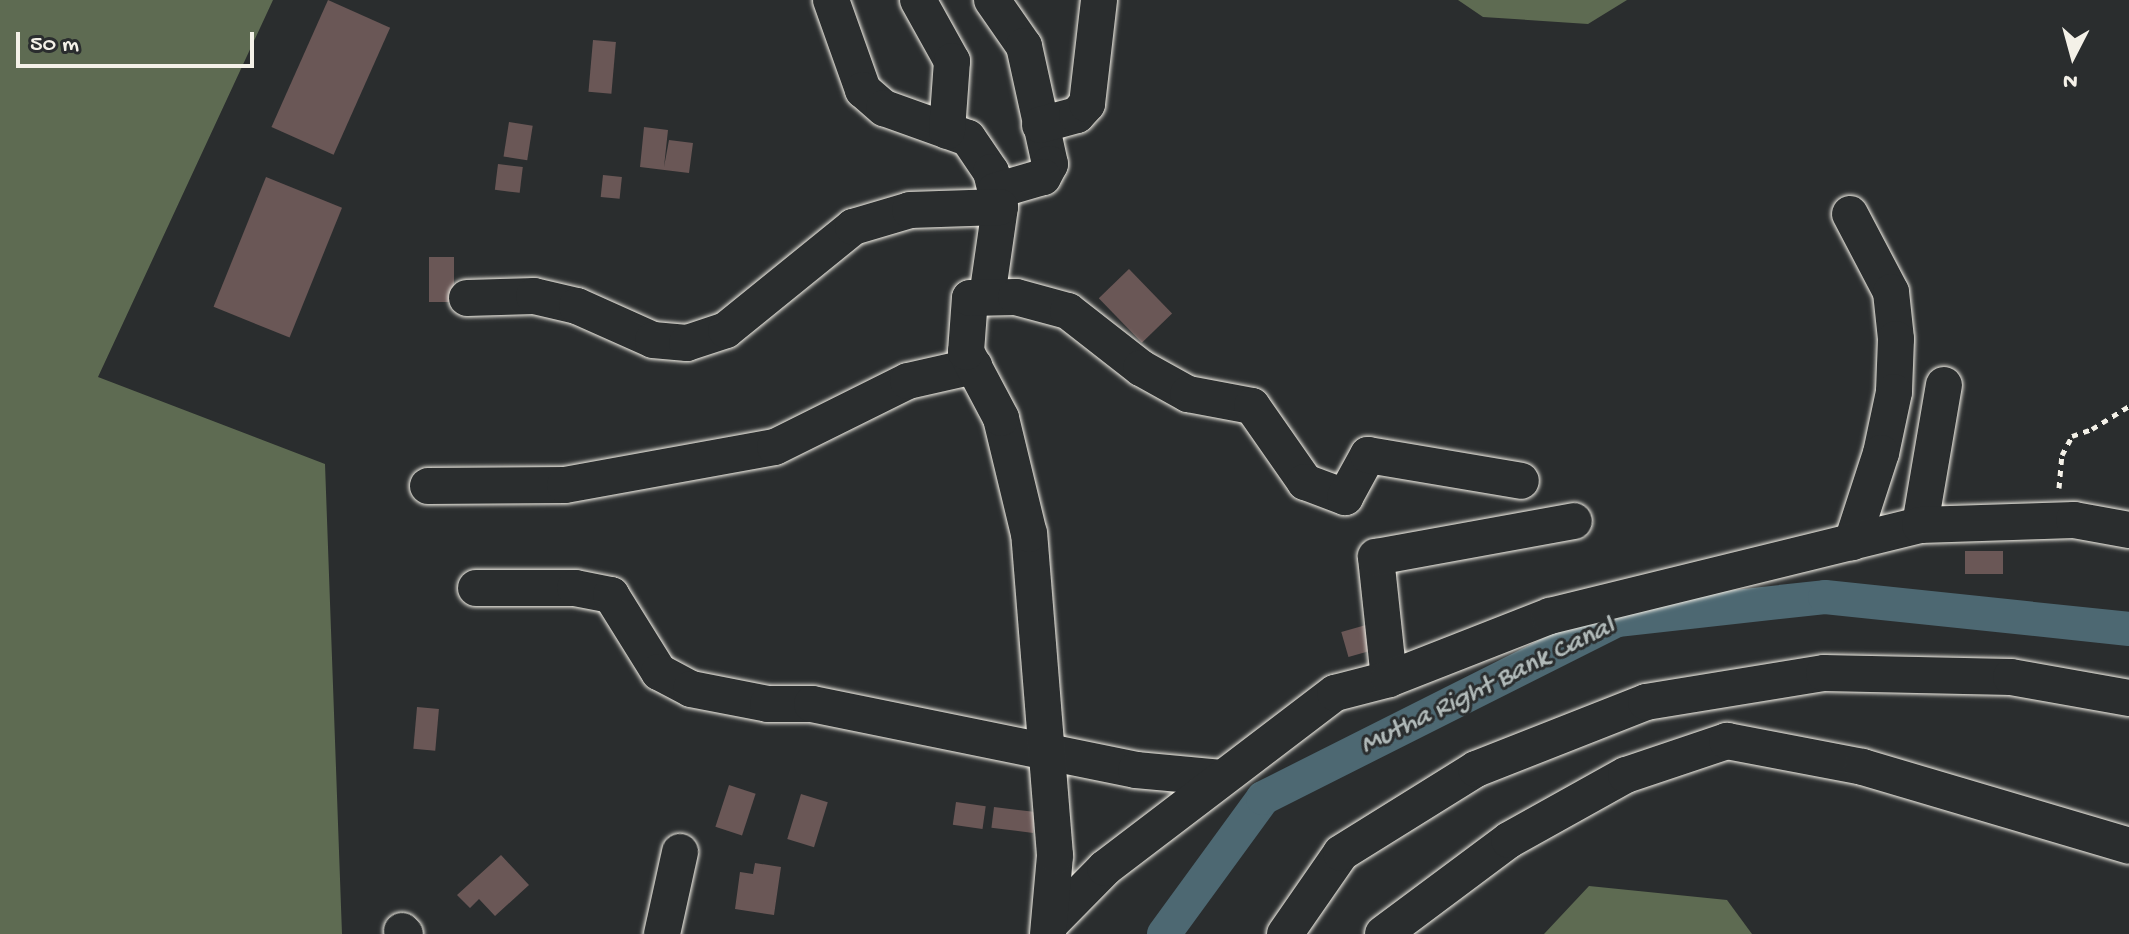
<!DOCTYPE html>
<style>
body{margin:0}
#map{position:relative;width:2129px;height:934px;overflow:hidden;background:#2a2d2e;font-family:"Gochi Hand",sans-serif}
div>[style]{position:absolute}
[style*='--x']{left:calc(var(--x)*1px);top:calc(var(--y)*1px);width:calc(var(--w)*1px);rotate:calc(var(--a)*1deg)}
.green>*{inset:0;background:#5e6b52}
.canal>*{height:34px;margin:-17px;padding:0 17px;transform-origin:17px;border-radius:17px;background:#4d6872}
.building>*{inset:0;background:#6a5756;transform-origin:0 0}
.path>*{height:5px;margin-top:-2.5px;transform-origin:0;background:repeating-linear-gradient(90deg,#f4f1e8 0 6px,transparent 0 12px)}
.roads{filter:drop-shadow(0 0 2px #f4f1e8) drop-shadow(0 0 2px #f4f1e8)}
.minor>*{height:36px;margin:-18px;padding:0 18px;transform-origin:18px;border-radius:18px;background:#2a2d2e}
span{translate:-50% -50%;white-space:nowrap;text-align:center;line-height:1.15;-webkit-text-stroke:6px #2a2d2e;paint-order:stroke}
.water-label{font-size:28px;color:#b1bab9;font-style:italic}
.north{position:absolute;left:2033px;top:16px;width:80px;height:80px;-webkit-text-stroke:6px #2a2d2e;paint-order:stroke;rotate:186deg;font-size:22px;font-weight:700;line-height:32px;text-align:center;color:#f4f1e8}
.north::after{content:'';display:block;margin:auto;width:28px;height:36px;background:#f4f1e8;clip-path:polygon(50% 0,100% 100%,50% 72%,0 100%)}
.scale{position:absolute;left:16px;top:32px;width:238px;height:36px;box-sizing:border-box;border:4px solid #f4f1e8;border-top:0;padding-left:10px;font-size:24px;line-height:28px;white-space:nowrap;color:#f4f1e8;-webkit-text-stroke:6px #2a2d2e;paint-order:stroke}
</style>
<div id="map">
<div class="green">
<div style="clip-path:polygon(0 0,273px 0,98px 377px,325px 464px,342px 934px,0 934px)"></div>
<div style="clip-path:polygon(1458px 0,1627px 0,1588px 24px,1483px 17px)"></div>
<div style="clip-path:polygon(1589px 886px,1727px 900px,1752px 934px,1544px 934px)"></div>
</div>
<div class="canal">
<div style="--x:1164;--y:934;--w:168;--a:-53.9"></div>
<div style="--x:1263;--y:798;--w:396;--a:-26.7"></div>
<div style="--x:1617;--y:620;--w:209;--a:-6.3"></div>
<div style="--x:1825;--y:597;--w:306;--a:6"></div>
</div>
<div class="building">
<div style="left:328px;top:0;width:68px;height:139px;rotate:24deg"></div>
<div style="left:593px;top:40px;width:23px;height:52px;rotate:5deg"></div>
<div style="left:509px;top:122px;width:24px;height:35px;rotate:9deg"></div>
<div style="clip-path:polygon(644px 127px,668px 130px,664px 167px,669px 140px,693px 143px,689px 173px,640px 167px)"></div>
<div style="left:498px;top:164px;width:25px;height:26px;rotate:7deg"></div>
<div style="left:603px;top:175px;width:19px;height:22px;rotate:6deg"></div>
<div style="left:266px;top:177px;width:82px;height:140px;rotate:22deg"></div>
<div style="left:429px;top:257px;width:25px;height:45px"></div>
<div style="left:1129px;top:269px;width:62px;height:42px;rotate:46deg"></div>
<div style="left:1965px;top:551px;width:38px;height:23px"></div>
<div style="left:1373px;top:623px;width:26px;height:33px;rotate:74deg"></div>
<div style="left:417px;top:707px;width:22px;height:42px;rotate:5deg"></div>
<div style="left:729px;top:785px;width:28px;height:44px;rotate:18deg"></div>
<div style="left:801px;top:794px;width:28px;height:47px;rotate:17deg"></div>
<div style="left:956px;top:802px;width:30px;height:23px;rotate:8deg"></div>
<div style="left:994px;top:807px;width:42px;height:21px;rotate:7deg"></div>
<div style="clip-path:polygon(501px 855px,529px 885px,495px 916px,479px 899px,470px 908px,457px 895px)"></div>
<div style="clip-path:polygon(755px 863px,781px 867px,774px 915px,735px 909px,740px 872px,753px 874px)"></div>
</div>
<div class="path">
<div style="--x:2059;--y:488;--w:33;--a:-85"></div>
<div style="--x:2062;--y:455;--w:21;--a:-62"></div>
<div style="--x:2072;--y:436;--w:21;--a:-19"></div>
<div style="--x:2092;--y:429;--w:44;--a:-31.9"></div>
</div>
<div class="roads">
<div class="minor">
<div style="--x:831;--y:0;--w:96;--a:70.4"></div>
<div style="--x:863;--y:90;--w:28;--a:41"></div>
<div style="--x:884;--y:108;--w:89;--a:19.7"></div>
<div style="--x:968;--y:138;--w:41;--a:55.9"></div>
<div style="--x:991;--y:172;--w:36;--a:76"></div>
<div style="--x:1000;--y:207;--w:91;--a:98.2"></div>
<div style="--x:918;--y:0;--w:70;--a:60.9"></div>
<div style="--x:952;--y:61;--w:70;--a:94.1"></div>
<div style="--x:992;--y:0;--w:56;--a:55.2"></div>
<div style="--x:1024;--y:46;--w:121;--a:77.6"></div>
<div style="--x:1050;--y:164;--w:15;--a:118"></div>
<div style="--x:1043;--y:177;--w:50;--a:163.7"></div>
<div style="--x:1040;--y:125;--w:38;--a:-15"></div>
<div style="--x:1077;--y:115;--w:15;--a:-48"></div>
<div style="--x:1087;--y:104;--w:105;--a:-83.4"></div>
<div style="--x:1850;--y:214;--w:88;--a:62.3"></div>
<div style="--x:1891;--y:292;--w:47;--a:83.9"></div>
<div style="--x:1896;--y:339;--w:53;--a:92.2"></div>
<div style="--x:1894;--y:392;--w:62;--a:102"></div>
<div style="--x:1881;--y:453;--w:94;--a:108"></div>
<div style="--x:467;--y:298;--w:67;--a:-1.7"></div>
<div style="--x:534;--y:296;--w:44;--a:13.1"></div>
<div style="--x:577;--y:306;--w:83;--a:24.1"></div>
<div style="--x:653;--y:340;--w:34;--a:5"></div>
<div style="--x:687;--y:343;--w:41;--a:-18.4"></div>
<div style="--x:726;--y:330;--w:164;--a:-39"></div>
<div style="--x:853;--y:227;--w:59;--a:-16.6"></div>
<div style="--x:910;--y:210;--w:90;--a:-1.9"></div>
<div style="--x:428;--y:486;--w:137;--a:-0.4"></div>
<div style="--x:565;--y:485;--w:213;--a:-10.3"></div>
<div style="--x:775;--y:447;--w:148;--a:-26.4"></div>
<div style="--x:908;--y:381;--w:68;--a:-12.8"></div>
<div style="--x:1920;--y:525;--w:142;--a:-80.3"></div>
<div style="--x:476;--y:588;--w:99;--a:0"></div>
<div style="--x:575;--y:588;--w:37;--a:11"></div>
<div style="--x:611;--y:595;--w:91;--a:58.1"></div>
<div style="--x:659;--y:672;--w:36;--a:28"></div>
<div style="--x:691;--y:689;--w:78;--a:11"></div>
<div style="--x:768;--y:704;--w:44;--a:0"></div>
<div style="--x:812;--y:704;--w:331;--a:11.5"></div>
<div style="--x:1136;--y:770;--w:86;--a:5.3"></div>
<div style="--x:1389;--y:679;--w:123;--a:-96.1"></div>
<div style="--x:1376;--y:557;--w:201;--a:-10.3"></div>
<div style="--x:1051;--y:923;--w:77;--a:-45.5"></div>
<div style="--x:1105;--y:868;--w:289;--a:-37.3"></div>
<div style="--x:1335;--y:693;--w:56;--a:-14.5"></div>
<div style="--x:1389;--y:679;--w:173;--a:-21.4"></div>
<div style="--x:1550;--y:616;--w:381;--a:-13.8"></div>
<div style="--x:1920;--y:525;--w:154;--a:-1.9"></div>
<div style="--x:2074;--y:520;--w:56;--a:10.3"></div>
<div style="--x:402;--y:931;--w:4;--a:45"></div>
<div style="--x:662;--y:934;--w:84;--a:-77.6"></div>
<div style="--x:1048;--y:934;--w:79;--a:-84.9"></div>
<div style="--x:1055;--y:855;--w:322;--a:-94.6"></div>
<div style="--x:1029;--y:534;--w:119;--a:-103.6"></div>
<div style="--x:1001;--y:418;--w:75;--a:-117.9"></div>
<div style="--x:966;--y:352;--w:54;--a:-85.8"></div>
<div style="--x:970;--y:298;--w:46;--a:-1.2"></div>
<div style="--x:1016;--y:297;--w:54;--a:15.1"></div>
<div style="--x:1068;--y:311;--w:93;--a:38"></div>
<div style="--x:1141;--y:368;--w:54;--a:29"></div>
<div style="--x:1188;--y:394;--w:65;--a:10.6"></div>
<div style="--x:1252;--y:406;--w:93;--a:55.1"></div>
<div style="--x:1305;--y:482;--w:43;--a:20.6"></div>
<div style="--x:1345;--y:497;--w:48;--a:-61.3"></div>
<div style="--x:1368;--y:455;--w:155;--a:9.6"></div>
<div style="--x:1285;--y:934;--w:98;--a:-55.3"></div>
<div style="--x:1341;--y:853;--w:159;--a:-31.9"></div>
<div style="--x:1476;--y:769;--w:183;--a:-21.5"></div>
<div style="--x:1646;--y:702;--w:180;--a:-9.3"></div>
<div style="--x:1824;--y:673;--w:187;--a:1.2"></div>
<div style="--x:2011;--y:677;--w:120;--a:10.1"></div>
<div style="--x:1383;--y:934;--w:157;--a:-36.7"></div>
<div style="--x:1509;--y:840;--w:134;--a:-29.1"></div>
<div style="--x:1626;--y:775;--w:107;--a:-18.6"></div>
<div style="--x:1727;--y:741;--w:138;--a:10.8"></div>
<div style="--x:1863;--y:767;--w:277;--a:16.5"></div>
</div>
</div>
<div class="water-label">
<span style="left:1488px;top:687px;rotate:-26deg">Mutha Right Bank Canal</span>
</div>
<div class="north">N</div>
<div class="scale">50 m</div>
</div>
